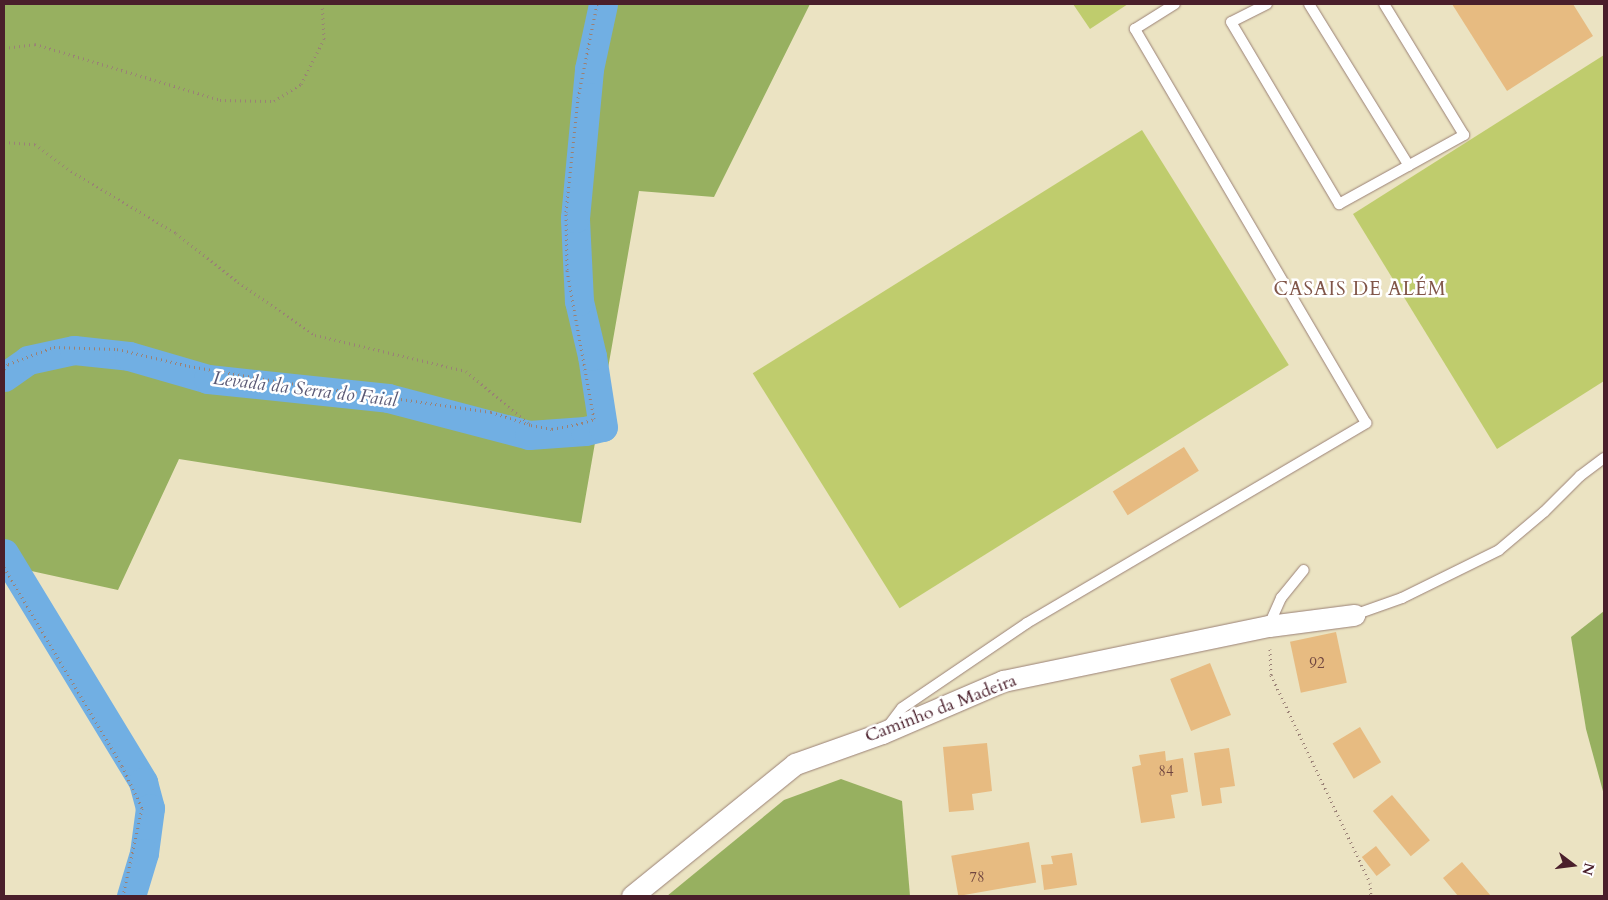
<!DOCTYPE html>
<meta charset="utf-8">
<style>
body{margin:0}
#map{position:relative;width:1608px;height:900px;overflow:hidden;background:#ebe3c2;font-family:Cardo,serif}
div>[style]{position:absolute}
[style*='--x']{left:calc(var(--x)*1px);top:calc(var(--y)*1px);width:calc(var(--w)*1px);rotate:calc(var(--a)*1deg)}
.green>*{inset:0;background:#bfcc6d;transform-origin:0 0}
.forest>*{inset:0;background:#97b060}
.canal>*{height:29px;margin:-14.5px;padding:0 14.5px;transform-origin:14.5px;border-radius:14.5px;background:#71afe3}
.building>*{inset:0;background:#e7bb81;transform-origin:0 0}
.path>*{height:3px;margin-top:-1.5px;transform-origin:0;background:repeating-linear-gradient(90deg,#9a8176 0 1px,transparent 0 5px)}
.roads{filter:drop-shadow(0 0 1px #9a8176) drop-shadow(0 0 1px #9a8176)}
.lane>*{height:10px;margin:-5px;padding:0 5px;transform-origin:5px;border-radius:5px;background:#fff}
.street>*{height:21px;margin:-10.5px;padding:0 10.5px;transform-origin:10.5px;border-radius:10.5px;background:#fff}
span{translate:-50% -50%;white-space:nowrap;text-align:center;line-height:1.15;-webkit-text-stroke:5px #fff;paint-order:stroke}
.number-label{font-size:15px;color:#714640}
.number-label span{-webkit-text-stroke-width:0}
.street-label{font-size:18px;color:#4a1f2b}
.neighbourhood-label{font-size:19px;color:#815649;letter-spacing:1px}
.water-label{font-size:19px;color:#5a5975;font-style:italic}
.frame{position:absolute;inset:0;border:5px solid #4a1f2b;pointer-events:none}
.north{position:absolute;left:1548px;top:840px;width:50px;height:50px;-webkit-text-stroke:4px #fff;paint-order:stroke;rotate:105deg;font-size:14px;font-weight:700;line-height:20px;text-align:center;color:#4a1f2b}
.north::after{content:'';display:block;margin:auto;width:18px;height:22px;background:#4a1f2b;clip-path:polygon(50% 0,100% 100%,50% 72%,0 100%)}
</style>
<div id="map">
<div class="green">
<div style="clip-path:polygon(1073px 4px,1128px 4px,1090px 29px)"></div>
<div style="clip-path:polygon(1604px 55px,1604px 381px,1497px 449px,1353px 214px)"></div>
<div style="left:1142px;top:130px;width:277px;height:459px;rotate:58deg"></div>
</div>
<div class="forest">
<div style="clip-path:polygon(4px 4px,810px 4px,714px 197px,639px 191px,581px 523px,179px 459px,118px 590px,4px 565px)"></div>
<div style="clip-path:polygon(1604px 611px,1604px 795px,1586px 729px,1571px 637px)"></div>
<div style="clip-path:polygon(841px 779px,902px 801px,910px 896px,667px 896px,784px 800px)"></div>
</div>
<div class="canal">
<div style="--x:4;--y:377;--w:29;--a:-35"></div>
<div style="--x:28;--y:360;--w:47;--a:-12.3"></div>
<div style="--x:74;--y:350;--w:55;--a:6.2"></div>
<div style="--x:129;--y:356;--w:82;--a:16.2"></div>
<div style="--x:208;--y:379;--w:181;--a:6"></div>
<div style="--x:388;--y:398;--w:146;--a:14.7"></div>
<div style="--x:529;--y:435;--w:56;--a:-4.1"></div>
<div style="--x:585;--y:431;--w:18;--a:-13"></div>
<div style="--x:603;--y:427;--w:72;--a:-98.8"></div>
<div style="--x:592;--y:356;--w:57;--a:-103.3"></div>
<div style="--x:579;--y:301;--w:83;--a:-92.8"></div>
<div style="--x:575;--y:218;--w:150;--a:-84.6"></div>
<div style="--x:589;--y:69;--w:66;--a:-77.8"></div>
<div style="--x:4;--y:553;--w:268;--a:58.7"></div>
<div style="--x:143;--y:782;--w:27;--a:75"></div>
<div style="--x:150;--y:808;--w:45;--a:97.6"></div>
<div style="--x:144;--y:853;--w:45;--a:106.8"></div>
</div>
<div class="building">
<div style="clip-path:polygon(1452px 4px,1573px 4px,1593px 36px,1507px 91px)"></div>
<div style="left:1184px;top:447px;width:28px;height:84px;rotate:58deg"></div>
<div style="left:1336px;top:632px;width:52px;height:47px;rotate:78deg"></div>
<div style="left:1210px;top:663px;width:56px;height:43px;rotate:68deg"></div>
<div style="left:1360px;top:727px;width:41px;height:32px;rotate:59deg"></div>
<div style="clip-path:polygon(987px 743px,992px 791px,972px 794px,974px 810px,949px 812px,943px 747px)"></div>
<div style="clip-path:polygon(1229px 748px,1235px 786px,1220px 788px,1222px 803px,1202px 806px,1194px 753px)"></div>
<div style="clip-path:polygon(1165px 751px,1166px 761px,1183px 758px,1188px 792px,1171px 795px,1175px 818px,1141px 823px,1132px 767px,1141px 765px,1139px 755px)"></div>
<div style="left:1392px;top:795px;width:59px;height:25px;rotate:50deg"></div>
<div style="left:1029px;top:842px;width:41px;height:79px;rotate:80deg"></div>
<div style="left:1376px;top:846px;width:24px;height:18px;rotate:52deg"></div>
<div style="clip-path:polygon(1072px 853px,1077px 885px,1044px 890px,1041px 865px,1053px 864px,1051px 856px)"></div>
<div style="clip-path:polygon(1462px 862px,1491px 896px,1458px 896px,1443px 878px)"></div>
</div>
<div class="path">
<div style="--x:4;--y:48;--w:31;--a:-7"></div>
<div style="--x:35;--y:44;--w:193;--a:16.8"></div>
<div style="--x:220;--y:100;--w:54;--a:1.1"></div>
<div style="--x:274;--y:101;--w:32;--a:-32"></div>
<div style="--x:301;--y:84;--w:51;--a:-62.9"></div>
<div style="--x:324;--y:39;--w:35;--a:-93"></div>
<div style="--x:4;--y:142;--w:31;--a:4"></div>
<div style="--x:35;--y:144;--w:45;--a:36.9"></div>
<div style="--x:71;--y:171;--w:122;--a:30.6"></div>
<div style="--x:176;--y:233;--w:79;--a:38.3"></div>
<div style="--x:238;--y:282;--w:93;--a:34.5"></div>
<div style="--x:315;--y:335;--w:155;--a:13.4"></div>
<div style="--x:466;--y:371;--w:81;--a:40"></div>
<div style="--x:4;--y:369;--w:6;--a:-51"></div>
<div style="--x:8;--y:364;--w:49;--a:-20.3"></div>
<div style="--x:54;--y:347;--w:63;--a:1.8"></div>
<div style="--x:117;--y:349;--w:74;--a:13.3"></div>
<div style="--x:189;--y:366;--w:94;--a:9.8"></div>
<div style="--x:282;--y:382;--w:211;--a:8.2"></div>
<div style="--x:491;--y:412;--w:42;--a:18"></div>
<div style="--x:531;--y:425;--w:21;--a:11"></div>
<div style="--x:552;--y:429;--w:31;--a:-11"></div>
<div style="--x:582;--y:423;--w:13;--a:-18"></div>
<div style="--x:594;--y:419;--w:151;--a:-100.3"></div>
<div style="--x:567;--y:270;--w:58;--a:-91"></div>
<div style="--x:566;--y:212;--w:115;--a:-84"></div>
<div style="--x:578;--y:98;--w:96;--a:-78.6"></div>
<div style="--x:4;--y:567;--w:231;--a:59.3"></div>
<div style="--x:122;--y:766;--w:47;--a:64.5"></div>
<div style="--x:142;--y:808;--w:90;--a:102.2"></div>
<div style="--x:1270;--y:649;--w:26;--a:88"></div>
<div style="--x:1271;--y:675;--w:230;--a:64.5"></div>
<div style="--x:1370;--y:883;--w:13;--a:86"></div>
</div>
<div class="roads">
<div class="lane">
<div style="--x:1267;--y:4;--w:40;--a:153.4"></div>
<div style="--x:1231;--y:22;--w:212;--a:59.3"></div>
<div style="--x:1339;--y:204;--w:143;--a:-28.9"></div>
<div style="--x:1464;--y:135;--w:153;--a:-121.4"></div>
<div style="--x:1309;--y:4;--w:190;--a:58.3"></div>
<div style="--x:1354;--y:615;--w:51;--a:-19.5"></div>
<div style="--x:1402;--y:598;--w:108;--a:-26.3"></div>
<div style="--x:1499;--y:550;--w:59;--a:-40.2"></div>
<div style="--x:1544;--y:512;--w:51;--a:-45"></div>
<div style="--x:1580;--y:476;--w:30;--a:-37"></div>
<div style="--x:1269;--y:625;--w:30;--a:-66"></div>
<div style="--x:1281;--y:598;--w:36;--a:-51"></div>
<div style="--x:889;--y:725;--w:21;--a:-53"></div>
<div style="--x:902;--y:708;--w:151;--a:-34.2"></div>
<div style="--x:1027;--y:623;--w:394;--a:-30.5"></div>
<div style="--x:1366;--y:423;--w:457;--a:-120.4"></div>
<div style="--x:1135;--y:29;--w:47;--a:-32"></div>
</div>
<div class="street">
<div style="--x:632;--y:896;--w:210;--a:-39"></div>
<div style="--x:795;--y:764;--w:92;--a:-19.6"></div>
<div style="--x:882;--y:733;--w:132;--a:-23.3"></div>
<div style="--x:1003;--y:681;--w:272;--a:-11.7"></div>
<div style="--x:1269;--y:626;--w:86;--a:-7.4"></div>
</div>
</div>
<div class="number-label">
<span style="left:1317px;top:664px">92</span>
<span style="left:1166px;top:772px">84</span>
<span style="left:977px;top:878px">78</span>
</div>
<div class="street-label">
<span style="left:941px;top:709px;rotate:-21deg">Caminho da Madeira</span>
</div>
<div class="neighbourhood-label">
<span style="left:1360px;top:290px">CASAIS DE ALÉM</span>
</div>
<div class="water-label">
<span style="left:305px;top:390px;rotate:7deg">Levada da Serra do Faial</span>
</div>
<div class="frame"></div>
<div class="north">N</div>
</div>
